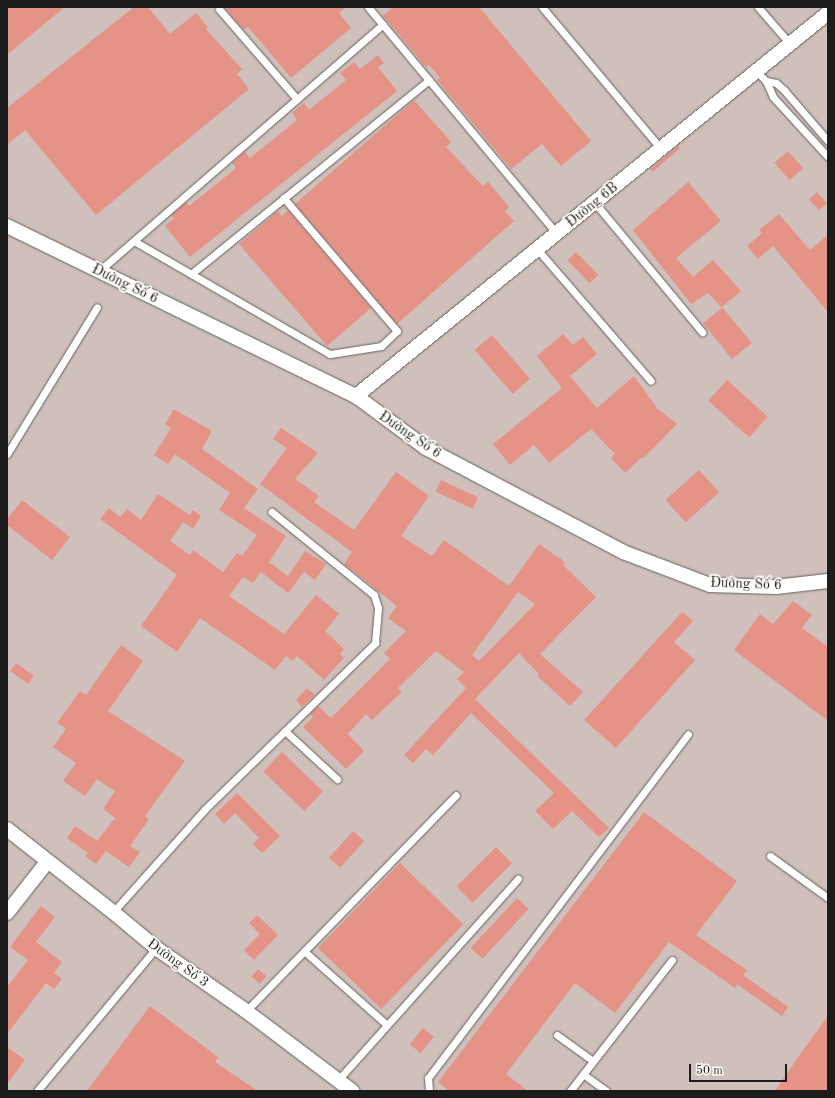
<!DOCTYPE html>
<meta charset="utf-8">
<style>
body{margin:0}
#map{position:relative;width:835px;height:1098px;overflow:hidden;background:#f1e7cd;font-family:"Old Standard TT",serif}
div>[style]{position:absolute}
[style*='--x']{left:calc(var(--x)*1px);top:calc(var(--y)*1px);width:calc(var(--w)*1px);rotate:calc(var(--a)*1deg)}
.industrial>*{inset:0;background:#d0c0bc;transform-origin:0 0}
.building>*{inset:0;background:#e69387;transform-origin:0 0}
.roads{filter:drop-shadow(0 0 1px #67635a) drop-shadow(0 0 1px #67635a)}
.service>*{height:7px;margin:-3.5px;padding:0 3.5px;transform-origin:3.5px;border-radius:3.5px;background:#fff}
.minor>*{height:14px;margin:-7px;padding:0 7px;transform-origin:7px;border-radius:7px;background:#fff}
span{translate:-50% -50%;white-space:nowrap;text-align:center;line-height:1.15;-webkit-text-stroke:3.5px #fdfcf7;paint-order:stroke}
.street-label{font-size:14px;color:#1c1c1c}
.frame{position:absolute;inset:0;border:8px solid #1c1c1c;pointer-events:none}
.scale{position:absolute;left:689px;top:1064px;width:98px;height:18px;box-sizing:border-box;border:2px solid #1c1c1c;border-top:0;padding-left:5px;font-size:12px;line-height:14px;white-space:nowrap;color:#1c1c1c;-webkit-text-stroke:3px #fdfcf7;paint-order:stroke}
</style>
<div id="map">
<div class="industrial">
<div style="left:7px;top:7px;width:821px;height:1084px"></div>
</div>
<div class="building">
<div style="clip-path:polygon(7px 7px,65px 7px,7px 55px)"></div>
<div style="clip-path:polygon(134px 7px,148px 7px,170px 34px,196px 13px,208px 27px,206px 29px,242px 69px,237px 74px,249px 89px,96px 215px,25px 130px,7px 145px,7px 108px)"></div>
<div style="clip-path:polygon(224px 7px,346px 7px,339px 13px,351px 28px,291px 78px,248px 27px,244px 30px)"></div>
<div style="clip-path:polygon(393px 7px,479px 7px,591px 141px,561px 166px,542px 144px,511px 169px,437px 80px,440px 78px,429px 65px,426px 67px,383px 16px)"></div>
<div style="clip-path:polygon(378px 55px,384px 63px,378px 67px,397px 91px,190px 257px,165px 226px,174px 218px,171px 215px,186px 202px,189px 206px,236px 168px,232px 163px,245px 152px,250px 158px,297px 120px,292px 113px,304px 103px,309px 110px,346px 80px,340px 73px,354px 62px,360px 69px)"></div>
<div style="clip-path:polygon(414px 100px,451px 142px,446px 147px,483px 186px,488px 182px,509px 207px,505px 211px,514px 221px,397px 324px,295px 204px)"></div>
<div style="clip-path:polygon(678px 146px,680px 148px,653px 172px,650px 169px)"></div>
<div style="left:788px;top:151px;width:23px;height:18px;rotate:49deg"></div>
<div style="clip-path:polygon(688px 182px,721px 221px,676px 258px,693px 277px,713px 260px,741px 291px,722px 307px,752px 343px,732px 359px,703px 323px,722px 308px,708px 293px,691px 304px,633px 230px)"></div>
<div style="left:817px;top:192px;width:15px;height:11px;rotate:48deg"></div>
<div style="clip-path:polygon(288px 210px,371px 308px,327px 346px,239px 244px,278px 211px,282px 216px)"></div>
<div style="clip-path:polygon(779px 214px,810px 250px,828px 235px,828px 312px,773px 246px,758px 259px,747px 246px,762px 233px,759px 230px)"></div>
<div style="left:576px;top:252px;width:32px;height:12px;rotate:46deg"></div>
<div style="clip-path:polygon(563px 334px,573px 345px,583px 337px,597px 354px,570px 376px,597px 408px,634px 376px,657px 408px,677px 424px,644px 458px,642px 457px,625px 473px,611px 458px,615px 454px,591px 429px,549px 463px,534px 445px,510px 465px,493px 444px,562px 388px,537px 356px)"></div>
<div style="left:492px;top:335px;width:58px;height:23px;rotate:49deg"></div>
<div style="left:727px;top:380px;width:55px;height:28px;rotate:42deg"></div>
<div style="clip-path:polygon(174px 409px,212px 431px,202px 449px,258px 489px,244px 508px,286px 536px,269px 562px,288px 576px,305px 551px,326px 564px,315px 580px,304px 572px,288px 593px,261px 572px,253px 583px,243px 577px,229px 596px,284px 634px,316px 595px,339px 614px,325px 631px,344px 649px,340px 654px,344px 658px,324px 680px,297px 656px,292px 661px,286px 656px,275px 670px,200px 618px,177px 652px,141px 626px,177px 575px,100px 519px,109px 508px,120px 517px,127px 509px,141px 520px,158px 494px,190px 515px,193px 510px,201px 516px,193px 529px,183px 522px,170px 541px,190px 555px,193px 550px,223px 572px,237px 553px,242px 556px,257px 535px,219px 510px,230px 493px,175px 454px,168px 464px,154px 455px,171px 428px,165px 424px)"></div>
<div style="clip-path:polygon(evenodd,281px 428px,318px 453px,295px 479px,319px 496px,314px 502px,354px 530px,396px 472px,429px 496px,401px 536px,432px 556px,444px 540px,509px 586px,539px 544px,565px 562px,563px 565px,596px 597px,540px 654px,583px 692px,570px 706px,537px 676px,539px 674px,519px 653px,475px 699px,609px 828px,599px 837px,572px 811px,553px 829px,535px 811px,554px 793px,471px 713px,433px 755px,426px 749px,413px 763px,404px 755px,466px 688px,457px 679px,464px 672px,436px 651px,398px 688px,402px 692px,372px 720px,366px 714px,348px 734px,364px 751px,346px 769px,303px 727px,313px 717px,310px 714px,318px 706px,331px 718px,390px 659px,384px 653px,406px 631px,388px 618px,397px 606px,344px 564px,352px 552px,260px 484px,287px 448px,273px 439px,281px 428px,518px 592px,535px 604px,479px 661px,472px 655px,518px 592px)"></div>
<div style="left:699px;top:470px;width:30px;height:45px;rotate:48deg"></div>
<div style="left:441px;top:480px;width:41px;height:13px;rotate:25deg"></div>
<div style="clip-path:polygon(22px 500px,70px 537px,52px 560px,7px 525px,7px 519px)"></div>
<div style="clip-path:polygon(793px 601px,812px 615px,802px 628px,828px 647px,828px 721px,734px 650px,760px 614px,773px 624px)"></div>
<div style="clip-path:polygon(682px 612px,693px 621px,674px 642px,695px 660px,616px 748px,584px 720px)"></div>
<div style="clip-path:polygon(121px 645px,143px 661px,108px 711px,185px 761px,145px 816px,149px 819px,130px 846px,140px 852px,129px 867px,106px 851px,96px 864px,85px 856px,88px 853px,67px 838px,75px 826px,97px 841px,115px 818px,103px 809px,115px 791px,97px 779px,85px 796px,63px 781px,76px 763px,53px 747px,66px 729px,57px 723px,80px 691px,86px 695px)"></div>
<div style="left:16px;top:663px;width:22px;height:10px;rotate:36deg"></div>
<div style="clip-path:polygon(307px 688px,315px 695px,302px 707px,296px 700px)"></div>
<div style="left:282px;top:752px;width:57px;height:27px;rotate:44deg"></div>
<div style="clip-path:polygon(237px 793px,280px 836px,262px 853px,253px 844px,259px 838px,235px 813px,224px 824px,215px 814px)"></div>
<div style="clip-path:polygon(644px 812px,737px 881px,696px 935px,747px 970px,743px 975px,788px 1007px,782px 1016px,737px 984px,735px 988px,669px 942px,615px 1013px,575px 983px,506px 1074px,528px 1091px,449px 1091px,438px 1082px)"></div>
<div style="left:353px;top:831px;width:15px;height:36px;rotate:42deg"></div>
<div style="left:496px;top:847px;width:23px;height:56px;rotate:45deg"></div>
<div style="left:400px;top:863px;width:88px;height:118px;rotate:44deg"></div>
<div style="left:517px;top:898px;width:16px;height:68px;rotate:43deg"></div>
<div style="clip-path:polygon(41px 906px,55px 917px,36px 942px,62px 962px,54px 973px,62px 979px,54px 989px,46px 983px,7px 1034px,7px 987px,28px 960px,10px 947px)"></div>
<div style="clip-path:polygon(257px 915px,278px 935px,254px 960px,244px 950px,260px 934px,249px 923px)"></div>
<div style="left:258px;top:969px;width:11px;height:10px;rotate:41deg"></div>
<div style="clip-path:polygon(150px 1006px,218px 1057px,215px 1062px,258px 1091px,87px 1091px)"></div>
<div style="clip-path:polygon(828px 1016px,828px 1091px,775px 1091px,801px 1053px)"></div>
<div style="left:423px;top:1028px;width:14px;height:21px;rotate:39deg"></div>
<div style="clip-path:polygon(7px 1047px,25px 1060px,7px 1084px)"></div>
</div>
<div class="roads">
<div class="service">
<div style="--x:368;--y:7;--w:295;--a:50.2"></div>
<div style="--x:542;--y:7;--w:185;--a:50"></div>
<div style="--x:758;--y:7;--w:49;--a:49.1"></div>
<div style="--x:219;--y:9;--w:119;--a:49.1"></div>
<div style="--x:756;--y:71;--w:14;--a:45"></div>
<div style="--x:766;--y:81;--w:10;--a:11"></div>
<div style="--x:776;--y:83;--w:11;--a:41"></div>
<div style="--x:784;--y:90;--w:67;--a:49.2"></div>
<div style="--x:766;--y:81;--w:17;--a:66"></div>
<div style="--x:773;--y:97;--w:81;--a:47.5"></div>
<div style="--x:595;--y:203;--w:168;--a:50.3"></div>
<div style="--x:134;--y:241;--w:226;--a:30"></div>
<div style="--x:330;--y:354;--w:52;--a:-8.9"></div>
<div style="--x:381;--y:346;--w:22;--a:-43"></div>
<div style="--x:397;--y:331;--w:175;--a:-130.4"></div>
<div style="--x:537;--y:249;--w:174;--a:49.2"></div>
<div style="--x:99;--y:271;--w:376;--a:-41"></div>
<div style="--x:191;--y:274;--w:307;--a:-39.2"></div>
<div style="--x:7;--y:454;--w:172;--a:-58.5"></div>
<div style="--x:285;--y:731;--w:71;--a:42.7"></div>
<div style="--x:770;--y:856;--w:72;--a:35.9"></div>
<div style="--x:113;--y:912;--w:138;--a:-48.2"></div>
<div style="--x:205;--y:809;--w:238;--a:-44.3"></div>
<div style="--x:375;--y:643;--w:35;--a:-85"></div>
<div style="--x:378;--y:608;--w:14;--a:-107"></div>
<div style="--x:374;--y:595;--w:132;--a:-140.9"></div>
<div style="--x:304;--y:951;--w:111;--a:41.7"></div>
<div style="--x:246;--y:1011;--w:301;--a:-45.8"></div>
<div style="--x:557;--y:1035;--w:44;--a:35.8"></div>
<div style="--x:583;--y:1074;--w:29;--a:36"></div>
<div style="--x:338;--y:1080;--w:270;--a:-48.2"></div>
<div style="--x:37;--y:1091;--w:186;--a:-50.2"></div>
<div style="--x:429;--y:1091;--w:13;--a:-94"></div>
<div style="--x:428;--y:1078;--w:431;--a:-52.9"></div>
<div style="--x:570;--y:1091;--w:166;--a:-52.1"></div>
</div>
<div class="minor">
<div style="--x:7;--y:226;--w:388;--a:26"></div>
<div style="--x:356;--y:396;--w:87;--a:36.6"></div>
<div style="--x:426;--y:448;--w:223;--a:27.8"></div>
<div style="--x:623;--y:552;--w:93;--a:20.8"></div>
<div style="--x:710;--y:585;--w:66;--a:1.7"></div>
<div style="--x:776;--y:587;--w:52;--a:-6.6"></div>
<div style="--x:356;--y:396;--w:608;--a:-39.06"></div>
<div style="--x:7;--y:829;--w:135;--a:38.1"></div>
<div style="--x:113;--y:912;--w:56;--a:39.9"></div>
<div style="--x:156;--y:948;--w:110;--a:35"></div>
<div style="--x:246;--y:1011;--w:133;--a:37"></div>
<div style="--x:7;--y:913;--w:65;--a:-51.9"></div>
</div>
</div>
<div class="street-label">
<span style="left:592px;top:205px;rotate:-39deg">Đường 6B</span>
<span style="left:125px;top:284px;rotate:26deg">Đường Số 6</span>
<span style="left:410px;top:435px;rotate:34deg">Đường Số 6</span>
<span style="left:746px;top:584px;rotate:2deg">Đường Số 6</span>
<span style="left:178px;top:963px;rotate:36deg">Đường Số 3</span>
</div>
<div class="frame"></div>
<div class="scale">50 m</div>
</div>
